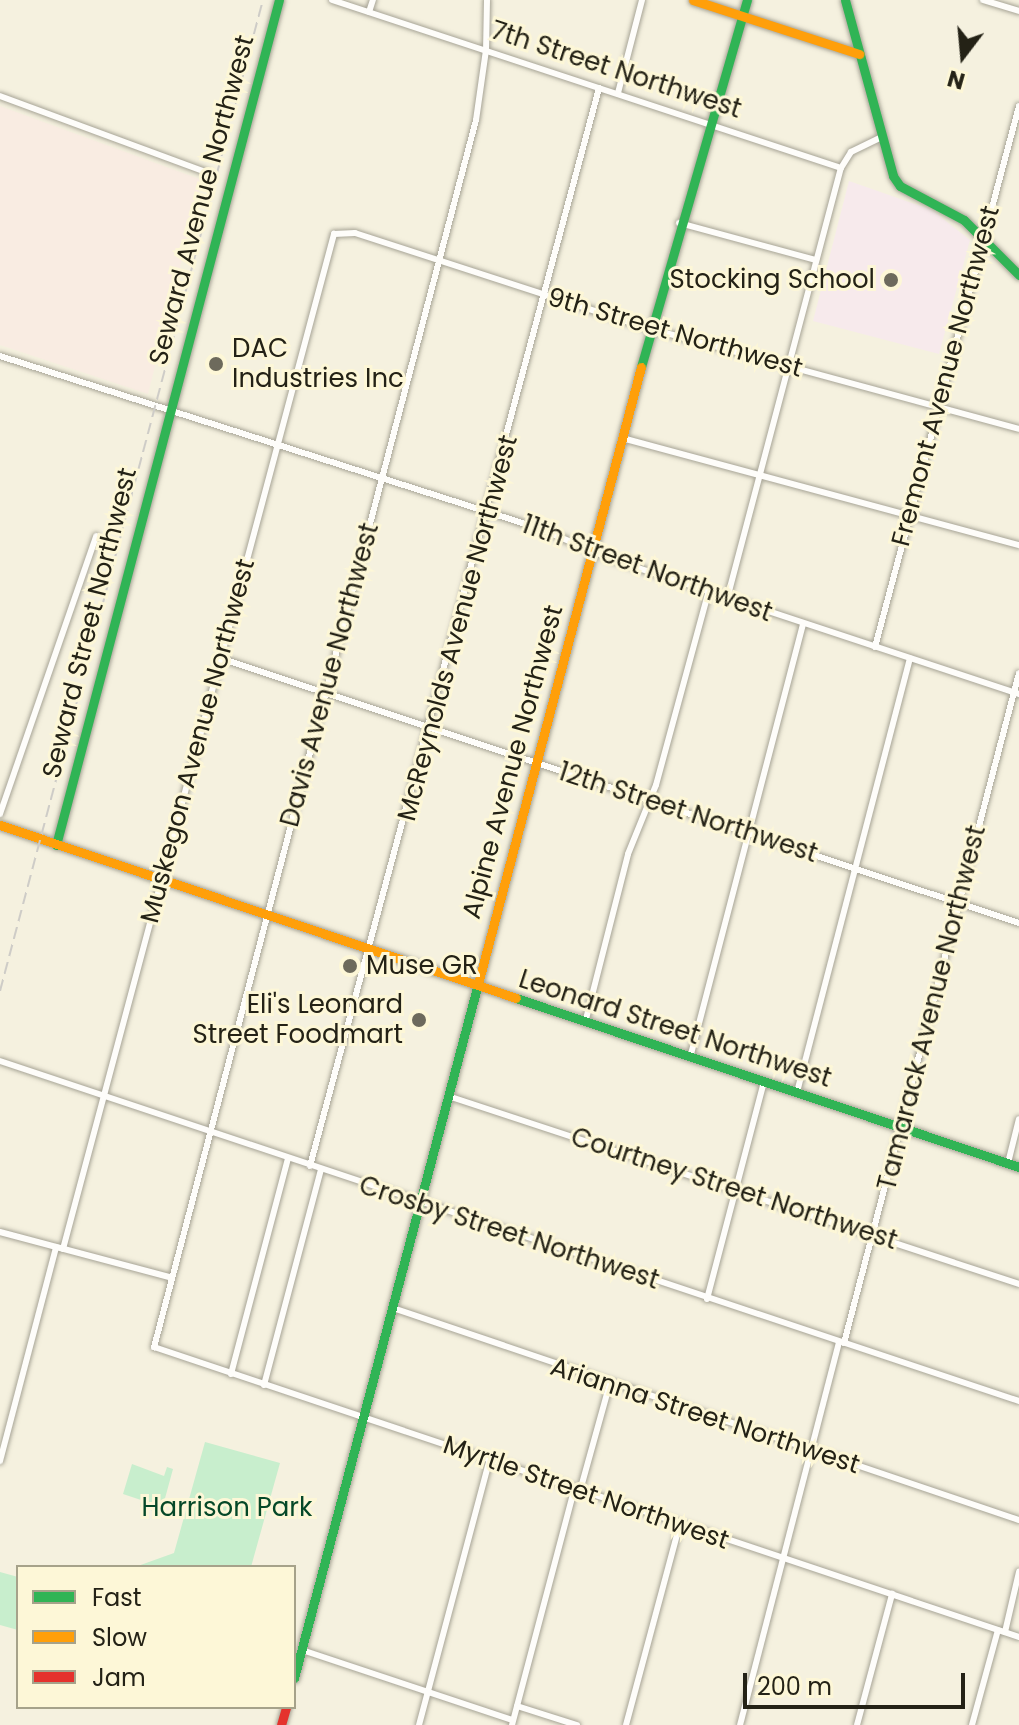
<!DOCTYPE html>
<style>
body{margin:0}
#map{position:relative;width:1019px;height:1725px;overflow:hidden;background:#f5f1df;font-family:Poppins,sans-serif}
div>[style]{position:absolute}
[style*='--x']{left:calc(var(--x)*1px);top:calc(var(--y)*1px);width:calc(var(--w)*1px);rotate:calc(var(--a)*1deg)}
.industrial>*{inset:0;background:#f9ece2}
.education>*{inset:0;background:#f7eaec}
.green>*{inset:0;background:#c8eecd}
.roads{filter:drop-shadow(0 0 2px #a7a496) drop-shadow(0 0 2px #a7a496)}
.street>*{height:6px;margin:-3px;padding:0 3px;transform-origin:3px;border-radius:3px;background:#fefdfa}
.fast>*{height:9px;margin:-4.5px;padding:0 4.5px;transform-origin:4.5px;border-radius:4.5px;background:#30b455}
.slow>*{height:9px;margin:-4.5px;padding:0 4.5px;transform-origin:4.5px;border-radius:4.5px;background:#ff9f0a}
.jam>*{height:9px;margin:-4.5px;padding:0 4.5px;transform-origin:4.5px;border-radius:4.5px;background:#e5322d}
.rail>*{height:2px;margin-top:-1px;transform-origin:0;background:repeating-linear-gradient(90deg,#ceccc7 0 12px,transparent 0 18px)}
.dots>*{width:22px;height:22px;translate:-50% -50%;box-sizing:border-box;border:4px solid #fdf7d7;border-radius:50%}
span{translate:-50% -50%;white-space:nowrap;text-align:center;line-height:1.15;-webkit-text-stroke:6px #fdf7d7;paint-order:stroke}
.street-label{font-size:26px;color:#242216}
.poi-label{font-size:26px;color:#242216}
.right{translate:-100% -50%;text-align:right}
.left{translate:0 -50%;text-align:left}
.park-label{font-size:26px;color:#054828}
.legend{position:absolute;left:16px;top:1565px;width:280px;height:144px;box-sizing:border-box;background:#fdf7d7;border:2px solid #a6a28a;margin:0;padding:10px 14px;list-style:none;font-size:24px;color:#242216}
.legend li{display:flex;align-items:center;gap:16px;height:40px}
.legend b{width:40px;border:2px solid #a6a28a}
.north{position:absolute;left:923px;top:16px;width:80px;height:80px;-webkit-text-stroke:6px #fdf7d7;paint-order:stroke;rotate:196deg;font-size:22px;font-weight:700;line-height:32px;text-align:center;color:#242216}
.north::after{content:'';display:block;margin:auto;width:28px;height:36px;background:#242216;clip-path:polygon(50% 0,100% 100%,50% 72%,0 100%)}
.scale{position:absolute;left:743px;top:1673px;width:222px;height:36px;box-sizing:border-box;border:4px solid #242216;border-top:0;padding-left:10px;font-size:24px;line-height:28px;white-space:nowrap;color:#242216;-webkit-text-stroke:6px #fdf7d7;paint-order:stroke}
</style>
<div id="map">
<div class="industrial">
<div style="clip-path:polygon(0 106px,202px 180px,148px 394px,0 345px)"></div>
</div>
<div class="education">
<div style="clip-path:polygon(849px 181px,932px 210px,970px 240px,939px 354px,813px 321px)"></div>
</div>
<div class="green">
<div style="clip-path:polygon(205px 1442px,280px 1463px,251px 1567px,135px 1567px,174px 1553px)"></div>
<div style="clip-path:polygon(132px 1464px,164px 1476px,167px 1467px,173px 1469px,161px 1513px,140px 1507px,141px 1500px,123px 1494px)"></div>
<div style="clip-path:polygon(0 1572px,18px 1577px,18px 1630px,0 1625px)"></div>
</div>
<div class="roads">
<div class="street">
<div style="--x:332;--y:0;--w:536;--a:18.27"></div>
<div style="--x:487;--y:0;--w:50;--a:91.1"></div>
<div style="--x:486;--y:50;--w:71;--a:98.1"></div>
<div style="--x:476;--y:120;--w:1269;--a:104.7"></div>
<div style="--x:154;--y:1347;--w:912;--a:18.53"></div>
<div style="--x:983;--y:0;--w:38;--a:17"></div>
<div style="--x:369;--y:12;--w:13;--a:-72"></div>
<div style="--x:618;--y:93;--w:96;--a:-75.5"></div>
<div style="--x:0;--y:96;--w:222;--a:20.3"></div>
<div style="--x:679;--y:223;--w:142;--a:15.1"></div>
<div style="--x:0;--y:356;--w:565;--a:17.73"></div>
<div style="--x:538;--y:528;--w:82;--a:22.8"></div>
<div style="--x:614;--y:560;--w:427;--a:18.3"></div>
<div style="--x:622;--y:438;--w:411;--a:15.1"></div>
<div style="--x:727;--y:599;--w:446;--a:-75.2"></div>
<div style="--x:841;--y:168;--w:19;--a:-58"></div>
<div style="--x:851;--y:152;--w:34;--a:-26"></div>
<div style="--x:875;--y:647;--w:560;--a:-75.09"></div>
<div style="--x:220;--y:658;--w:842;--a:18.35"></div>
<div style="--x:0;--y:814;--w:294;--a:-70.9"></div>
<div style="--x:585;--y:1023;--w:174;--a:-75.7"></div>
<div style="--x:628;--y:854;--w:74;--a:-67.9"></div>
<div style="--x:656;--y:785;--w:199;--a:-74.8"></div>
<div style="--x:690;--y:1058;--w:448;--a:-75.4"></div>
<div style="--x:0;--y:1061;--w:1074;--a:18.45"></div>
<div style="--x:797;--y:1092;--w:448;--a:-75.4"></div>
<div style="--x:448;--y:1096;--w:601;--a:18.22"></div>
<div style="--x:1008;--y:1163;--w:45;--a:-76"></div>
<div style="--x:310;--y:1166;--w:1116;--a:-74.99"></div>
<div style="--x:0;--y:1232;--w:175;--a:14.9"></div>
<div style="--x:63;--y:1249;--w:1051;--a:-75.05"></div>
<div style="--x:334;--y:234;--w:21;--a:-3"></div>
<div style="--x:355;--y:233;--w:311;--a:18"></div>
<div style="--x:651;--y:329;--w:381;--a:15.2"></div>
<div style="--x:707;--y:1299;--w:224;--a:-75.3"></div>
<div style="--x:393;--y:1308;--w:661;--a:18.71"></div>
<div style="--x:844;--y:1343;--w:692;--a:-75.36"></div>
<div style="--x:231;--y:1374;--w:223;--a:-75.2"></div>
<div style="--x:264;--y:1385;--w:223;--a:-75.2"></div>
<div style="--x:0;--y:1461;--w:221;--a:-75.3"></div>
<div style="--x:580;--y:1491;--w:112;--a:-74.5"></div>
<div style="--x:1005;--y:1632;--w:62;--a:-76.9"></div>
<div style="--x:302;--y:1650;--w:222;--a:18.4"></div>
<div style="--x:517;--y:1706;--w:63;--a:17.6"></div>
<div style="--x:419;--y:1725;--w:273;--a:-75.1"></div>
<div style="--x:512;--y:1725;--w:243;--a:-75.2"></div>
<div style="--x:626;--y:1725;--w:208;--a:-75"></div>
<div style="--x:740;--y:1725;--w:396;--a:-75.5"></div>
<div style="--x:857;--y:1725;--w:136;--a:-75"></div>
<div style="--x:972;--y:1725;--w:98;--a:-74.7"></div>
</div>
<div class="fast">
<div style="--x:845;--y:0;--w:182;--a:74.7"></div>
<div style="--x:893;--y:176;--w:12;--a:55"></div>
<div style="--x:900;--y:186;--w:72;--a:28"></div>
<div style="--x:964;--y:220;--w:78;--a:45"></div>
<div style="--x:641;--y:367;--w:382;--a:-73.9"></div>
<div style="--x:56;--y:845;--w:874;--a:-75.22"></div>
<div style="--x:516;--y:998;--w:531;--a:18.57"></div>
<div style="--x:294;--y:1678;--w:722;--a:-75.16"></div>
</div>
<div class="slow">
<div style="--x:693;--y:0;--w:175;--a:18"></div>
<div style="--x:0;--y:825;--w:544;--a:18.53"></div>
<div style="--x:479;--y:980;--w:634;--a:-75.2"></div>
</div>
<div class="jam">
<div style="--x:281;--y:1725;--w:19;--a:-74"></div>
</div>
</div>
<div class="rail">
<div style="--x:0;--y:991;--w:1025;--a:-75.14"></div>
</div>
<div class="dots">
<div style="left:891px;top:280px;background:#6d6a5c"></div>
<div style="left:216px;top:364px;background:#6d6a5c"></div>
<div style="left:350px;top:966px;background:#6d6a5c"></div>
<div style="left:419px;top:1020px;background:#6d6a5c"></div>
</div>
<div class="street-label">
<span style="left:616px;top:70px;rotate:18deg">7th Street Northwest</span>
<span style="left:202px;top:200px;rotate:-75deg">Seward Avenue Northwest</span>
<span style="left:675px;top:333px;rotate:16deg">9th Street Northwest</span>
<span style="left:946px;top:376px;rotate:-75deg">Fremont Avenue Northwest</span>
<span style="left:647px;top:569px;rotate:20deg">11th Street Northwest</span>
<span style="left:90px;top:623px;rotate:-76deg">Seward Street Northwest</span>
<span style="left:458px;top:628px;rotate:-75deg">McReynolds Avenue Northwest</span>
<span style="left:330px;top:675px;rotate:-75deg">Davis Avenue Northwest</span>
<span style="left:198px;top:741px;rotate:-75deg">Muskegon Avenue Northwest</span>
<span style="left:513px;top:762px;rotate:-75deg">Alpine Avenue Northwest</span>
<span style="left:688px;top:813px;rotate:18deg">12th Street Northwest</span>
<span style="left:932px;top:1008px;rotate:-76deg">Tamarack Avenue Northwest</span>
<span style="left:675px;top:1029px;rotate:18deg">Leonard Street Northwest</span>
<span style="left:734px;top:1189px;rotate:18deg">Courtney Street Northwest</span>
<span style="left:509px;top:1233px;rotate:18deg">Crosby Street Northwest</span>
<span style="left:705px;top:1416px;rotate:18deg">Arianna Street Northwest</span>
<span style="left:586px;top:1493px;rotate:19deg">Myrtle Street Northwest</span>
</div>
<div class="poi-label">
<span class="right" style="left:875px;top:280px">Stocking School</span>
<span class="left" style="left:232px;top:364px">DAC<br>Industries Inc</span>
<span class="left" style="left:366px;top:966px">Muse GR</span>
<span class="right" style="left:403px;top:1020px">Eli's Leonard<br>Street Foodmart</span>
</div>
<div class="park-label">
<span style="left:227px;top:1508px">Harrison Park</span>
</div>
<ul class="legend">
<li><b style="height:10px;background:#30b455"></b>Fast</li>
<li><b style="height:10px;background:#ff9f0a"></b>Slow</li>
<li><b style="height:10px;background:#e5322d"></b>Jam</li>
</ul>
<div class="north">N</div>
<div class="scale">200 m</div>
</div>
